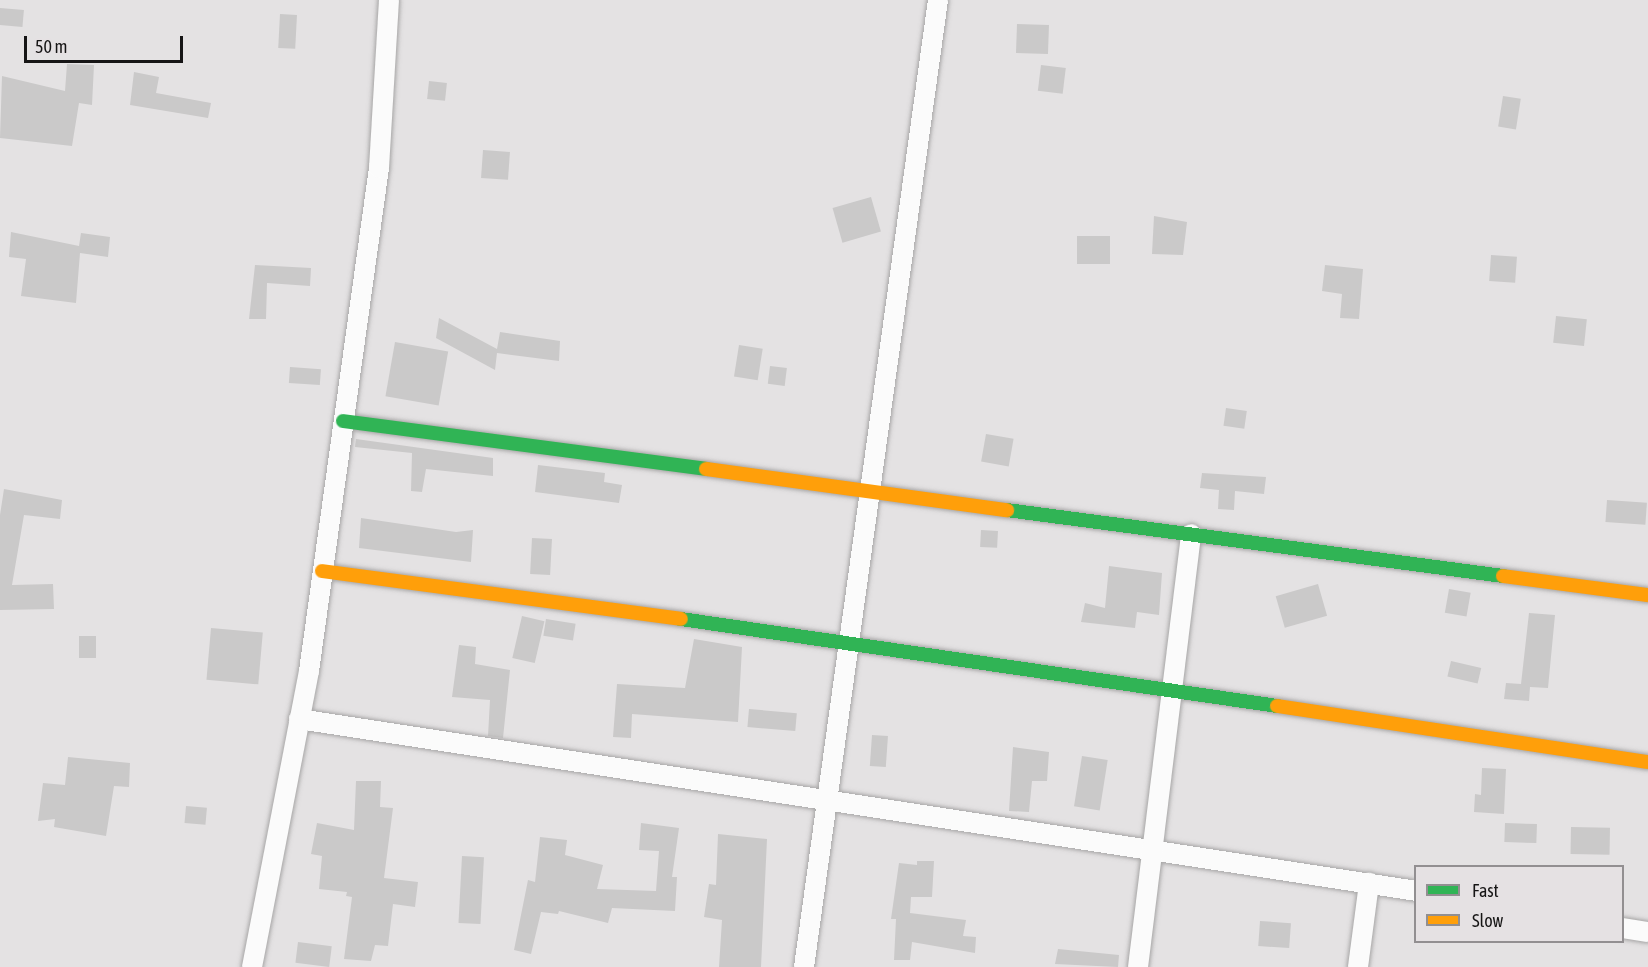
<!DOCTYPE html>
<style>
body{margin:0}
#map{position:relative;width:1648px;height:967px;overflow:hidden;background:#e4e2e3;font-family:"Asap Condensed",sans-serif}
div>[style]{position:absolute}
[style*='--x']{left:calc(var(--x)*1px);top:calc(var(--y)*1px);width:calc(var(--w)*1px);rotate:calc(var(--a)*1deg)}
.building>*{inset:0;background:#cac9c9;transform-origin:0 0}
.roads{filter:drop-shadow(0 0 2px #a7a6a6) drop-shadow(0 0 2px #a7a6a6)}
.street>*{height:20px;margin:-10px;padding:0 10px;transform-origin:10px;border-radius:10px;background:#fbfbfb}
.fast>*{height:14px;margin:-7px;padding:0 7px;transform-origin:7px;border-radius:7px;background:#30b455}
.slow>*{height:14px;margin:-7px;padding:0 7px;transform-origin:7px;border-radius:7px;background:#ff9f0a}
span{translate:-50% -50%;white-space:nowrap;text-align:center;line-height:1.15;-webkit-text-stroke:4.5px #e5e1e3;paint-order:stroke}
.legend{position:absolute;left:1414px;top:865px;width:210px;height:78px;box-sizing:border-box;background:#e5e1e3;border:2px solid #928f91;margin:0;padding:8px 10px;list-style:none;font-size:18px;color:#161515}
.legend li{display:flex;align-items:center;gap:12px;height:30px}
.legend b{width:30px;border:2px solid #928f91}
.scale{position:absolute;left:24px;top:36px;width:159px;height:27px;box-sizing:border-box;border:3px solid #161515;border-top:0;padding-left:8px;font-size:18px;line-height:21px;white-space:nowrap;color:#161515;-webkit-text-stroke:4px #e5e1e3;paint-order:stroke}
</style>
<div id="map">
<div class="building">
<div style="left:0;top:8px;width:24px;height:17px;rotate:5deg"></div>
<div style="left:280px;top:14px;width:17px;height:34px;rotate:3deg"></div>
<div style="left:1017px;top:24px;width:32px;height:29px;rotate:2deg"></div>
<div style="clip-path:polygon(67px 64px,94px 65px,92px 105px,79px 103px,72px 146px,0 138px,2px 76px,65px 91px)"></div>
<div style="left:1041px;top:65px;width:25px;height:26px;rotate:7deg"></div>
<div style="clip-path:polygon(134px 72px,159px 77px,156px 93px,211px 103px,208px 118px,130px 105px)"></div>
<div style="left:429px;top:81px;width:18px;height:18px;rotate:6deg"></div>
<div style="left:1503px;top:96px;width:18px;height:31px;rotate:9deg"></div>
<div style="left:483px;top:150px;width:27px;height:28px;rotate:4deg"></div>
<div style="left:871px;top:197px;width:36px;height:40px;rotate:74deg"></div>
<div style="clip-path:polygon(1154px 216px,1187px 222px,1183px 255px,1152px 254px)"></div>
<div style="clip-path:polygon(11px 232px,79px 246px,81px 233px,110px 237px,108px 257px,80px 253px,76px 303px,21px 296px,26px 259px,9px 257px)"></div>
<div style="left:1077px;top:236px;width:33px;height:28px"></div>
<div style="left:1491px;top:255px;width:26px;height:26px;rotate:4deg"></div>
<div style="clip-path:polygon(255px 265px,311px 268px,310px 286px,267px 283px,266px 319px,249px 319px)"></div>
<div style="clip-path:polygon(1325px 265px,1363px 269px,1359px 319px,1340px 318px,1342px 294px,1322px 291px)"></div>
<div style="left:1556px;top:316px;width:31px;height:27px;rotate:6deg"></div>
<div style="clip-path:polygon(439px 318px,497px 349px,500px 332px,560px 341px,559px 361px,497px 353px,495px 370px,436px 338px)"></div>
<div style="left:395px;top:342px;width:54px;height:55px;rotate:10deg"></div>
<div style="left:739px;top:345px;width:24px;height:32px;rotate:9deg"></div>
<div style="left:770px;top:366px;width:17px;height:18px;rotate:7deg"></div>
<div style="left:290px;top:367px;width:31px;height:16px;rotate:4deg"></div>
<div style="left:1226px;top:408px;width:21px;height:18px;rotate:8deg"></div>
<div style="left:986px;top:434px;width:28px;height:28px;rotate:10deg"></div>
<div style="clip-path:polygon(356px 439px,493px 458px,493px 476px,426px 469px,422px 492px,411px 491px,412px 453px,355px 447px)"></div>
<div style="clip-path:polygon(538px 465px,605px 473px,604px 482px,622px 485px,619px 503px,535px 492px)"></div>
<div style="clip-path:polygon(1202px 473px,1266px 477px,1264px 494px,1235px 491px,1234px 510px,1218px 509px,1219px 490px,1200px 488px)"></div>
<div style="clip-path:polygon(4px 489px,62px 500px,60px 519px,24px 515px,12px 585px,53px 584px,54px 609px,0 610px,0 515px)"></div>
<div style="left:1607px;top:500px;width:40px;height:22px;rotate:4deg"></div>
<div style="clip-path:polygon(361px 518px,456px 532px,473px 530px,471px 562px,359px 548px)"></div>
<div style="left:981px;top:530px;width:17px;height:17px;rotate:3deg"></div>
<div style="left:532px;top:538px;width:20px;height:36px;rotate:3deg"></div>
<div style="clip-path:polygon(1109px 566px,1162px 573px,1159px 615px,1137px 612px,1135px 628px,1081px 622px,1085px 603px,1105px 608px)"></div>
<div style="left:1318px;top:584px;width:33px;height:44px;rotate:74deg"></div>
<div style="left:1449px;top:589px;width:22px;height:24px;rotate:10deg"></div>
<div style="clip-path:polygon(1529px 613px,1555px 615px,1548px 688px,1530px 687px,1529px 701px,1504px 699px,1506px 683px,1521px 684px)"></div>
<div style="left:522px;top:616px;width:23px;height:43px;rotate:13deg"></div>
<div style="left:546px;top:619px;width:30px;height:17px;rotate:9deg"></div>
<div style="left:211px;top:628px;width:52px;height:52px;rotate:5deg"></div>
<div style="left:79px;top:636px;width:17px;height:22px"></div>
<div style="clip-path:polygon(694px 639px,742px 647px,738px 722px,632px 714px,631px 738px,613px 737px,617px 684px,685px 688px)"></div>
<div style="clip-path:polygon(459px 645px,476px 647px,475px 664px,510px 670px,503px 738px,488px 736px,490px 700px,452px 697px)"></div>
<div style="left:1451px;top:661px;width:31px;height:16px;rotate:13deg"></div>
<div style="left:749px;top:709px;width:48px;height:18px;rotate:5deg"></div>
<div style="left:872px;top:735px;width:16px;height:31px;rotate:4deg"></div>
<div style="clip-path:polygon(1013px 747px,1049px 752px,1047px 781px,1032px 781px,1029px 812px,1009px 811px)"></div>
<div style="left:1082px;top:756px;width:26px;height:51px;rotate:9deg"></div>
<div style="clip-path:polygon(68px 757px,130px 763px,129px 787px,114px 786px,106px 836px,54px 827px,55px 819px,38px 821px,43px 783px,65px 785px)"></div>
<div style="clip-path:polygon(1482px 768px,1506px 769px,1504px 814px,1474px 812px,1475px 794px,1481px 795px)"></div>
<div style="clip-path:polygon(356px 781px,381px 781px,380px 807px,393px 808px,384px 878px,418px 882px,415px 907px,393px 904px,388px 946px,375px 945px,371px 961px,344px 959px,352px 897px,346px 896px,347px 892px,319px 889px,322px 856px,311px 854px,317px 823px,354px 830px)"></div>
<div style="left:186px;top:806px;width:21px;height:17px;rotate:5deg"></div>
<div style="clip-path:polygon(641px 823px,679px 828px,672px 877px,677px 877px,675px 911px,612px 908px,608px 923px,559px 911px,558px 914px,541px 912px,531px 954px,514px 950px,528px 880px,535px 882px,540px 837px,567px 840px,565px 855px,603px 865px,597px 889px,656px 891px,659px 851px,639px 850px)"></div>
<div style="left:1505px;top:823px;width:32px;height:19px;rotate:2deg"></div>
<div style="left:1571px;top:827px;width:39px;height:27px;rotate:1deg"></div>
<div style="clip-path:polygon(718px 834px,767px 839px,761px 967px,719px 967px,722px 920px,704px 917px,709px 884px,716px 885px)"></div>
<div style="left:462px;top:856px;width:22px;height:67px;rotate:3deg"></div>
<div style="clip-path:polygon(917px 861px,934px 861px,932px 897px,911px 897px,910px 913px,966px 920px,963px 936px,976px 937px,975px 953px,912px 942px,910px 960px,894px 960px,896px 919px,891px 919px,899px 863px,917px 865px)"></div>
<div style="left:1260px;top:921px;width:31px;height:25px;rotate:4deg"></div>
<div style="left:298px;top:942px;width:34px;height:21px;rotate:7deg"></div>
<div style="clip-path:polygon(1058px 949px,1119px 955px,1118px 967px,1055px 964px)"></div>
</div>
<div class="roads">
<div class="street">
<div style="--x:299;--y:719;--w:1130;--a:8.75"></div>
<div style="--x:1622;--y:928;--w:26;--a:9"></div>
<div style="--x:252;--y:967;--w:301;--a:-79.1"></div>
<div style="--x:309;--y:671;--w:508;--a:-82.08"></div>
<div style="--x:379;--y:168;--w:168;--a:-86.6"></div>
<div style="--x:804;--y:967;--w:976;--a:-82.11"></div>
<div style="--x:1138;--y:967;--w:436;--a:-83"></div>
<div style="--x:1358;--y:967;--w:85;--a:-82.5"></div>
</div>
<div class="fast">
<div style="--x:343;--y:421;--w:366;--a:7.5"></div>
<div style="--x:1007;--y:510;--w:500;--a:7.58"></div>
<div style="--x:681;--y:619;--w:602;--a:8.3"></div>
</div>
<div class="slow">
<div style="--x:706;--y:469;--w:304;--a:7.8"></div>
<div style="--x:322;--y:571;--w:362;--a:7.6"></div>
<div style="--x:1503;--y:576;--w:146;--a:7.5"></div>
<div style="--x:1277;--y:706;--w:375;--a:8.6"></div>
</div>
</div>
<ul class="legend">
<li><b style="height:8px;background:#30b455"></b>Fast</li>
<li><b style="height:8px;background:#ff9f0a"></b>Slow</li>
</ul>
<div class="scale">50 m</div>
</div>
